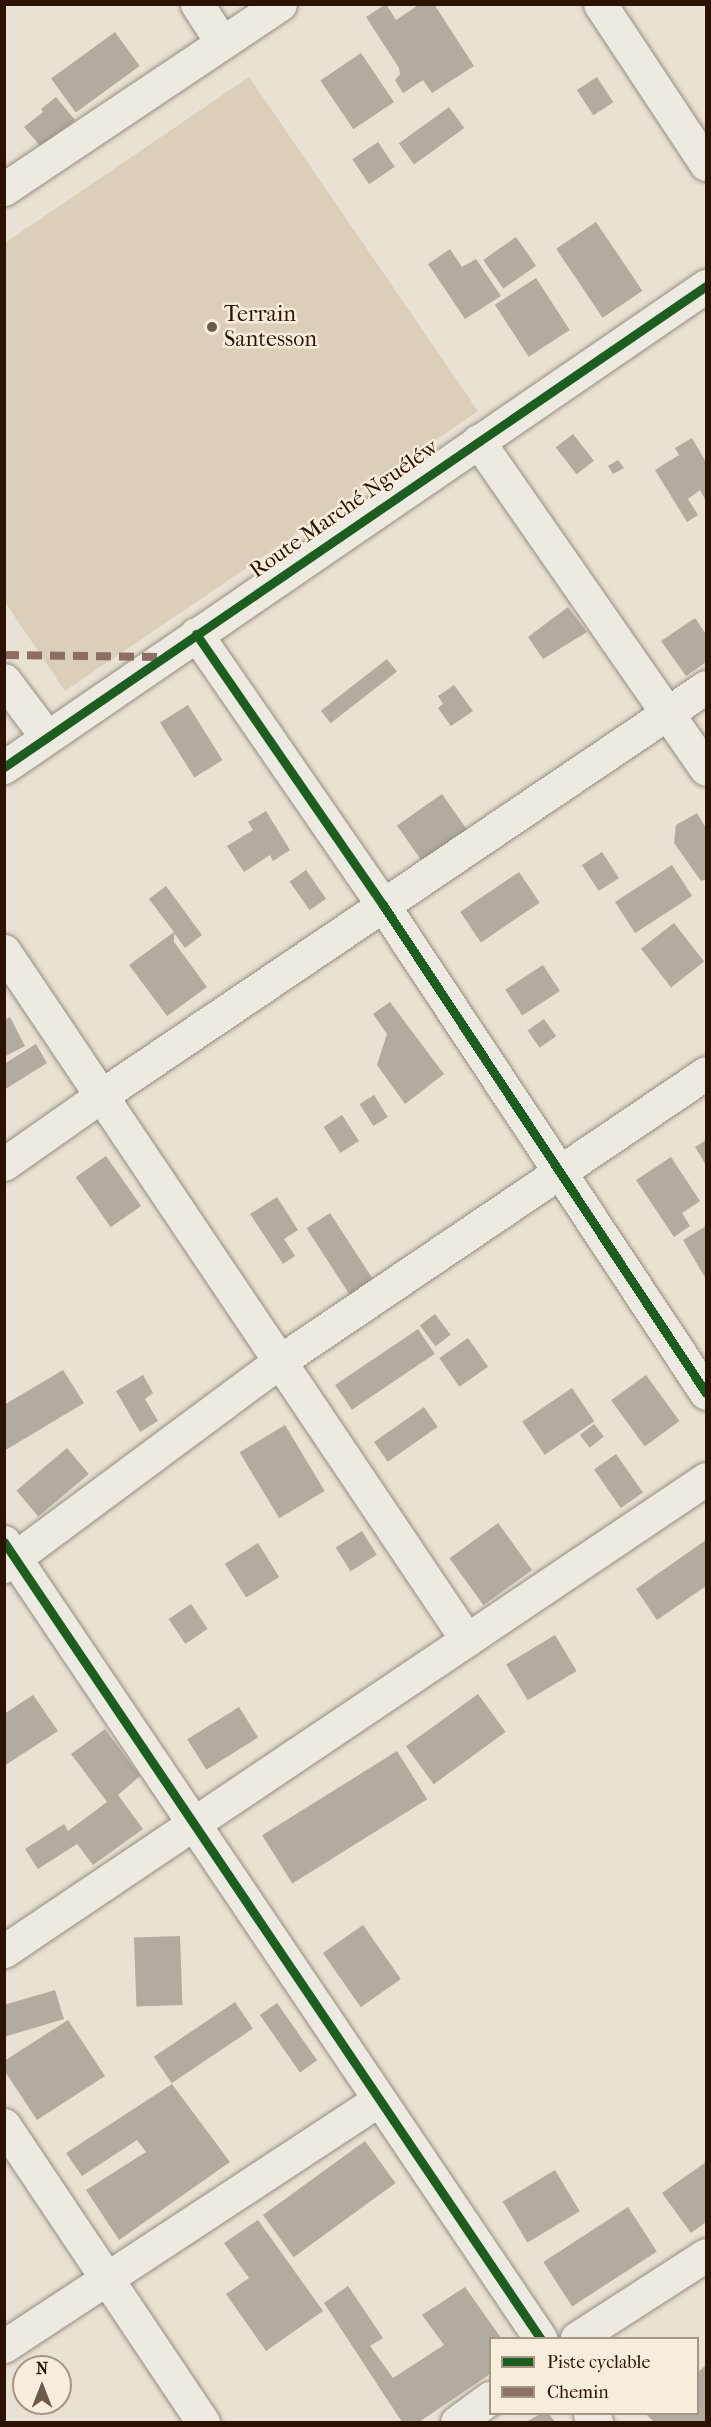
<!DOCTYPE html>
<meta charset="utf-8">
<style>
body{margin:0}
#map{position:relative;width:711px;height:2427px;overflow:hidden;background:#e9e1d2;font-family:"IM FELL French Canon",serif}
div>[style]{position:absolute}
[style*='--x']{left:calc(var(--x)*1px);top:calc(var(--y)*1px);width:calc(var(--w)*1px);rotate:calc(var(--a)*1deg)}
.green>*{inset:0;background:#dbcfba}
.building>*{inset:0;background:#b2ab9f;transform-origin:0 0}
.roads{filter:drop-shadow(0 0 2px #958d82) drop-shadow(0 0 2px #958d82)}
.street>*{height:33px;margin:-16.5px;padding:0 16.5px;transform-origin:16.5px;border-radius:16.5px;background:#edeae2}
.quiet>*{height:8px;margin-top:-4px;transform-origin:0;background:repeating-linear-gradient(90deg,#8d6e63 0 15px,transparent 0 23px)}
.cycleway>*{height:9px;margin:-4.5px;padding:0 4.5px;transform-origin:4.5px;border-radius:4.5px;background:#1b5e20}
.dots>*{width:16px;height:16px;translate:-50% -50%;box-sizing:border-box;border:3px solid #f7eddc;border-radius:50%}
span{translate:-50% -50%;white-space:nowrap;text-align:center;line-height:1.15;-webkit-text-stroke:5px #f7eddc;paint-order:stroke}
.poi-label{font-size:22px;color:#2b1202}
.left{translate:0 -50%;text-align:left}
.street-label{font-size:22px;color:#2b1202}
.frame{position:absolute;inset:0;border:6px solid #2b1202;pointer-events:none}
.legend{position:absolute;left:489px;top:2337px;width:210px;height:78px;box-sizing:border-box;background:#f7eddc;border:2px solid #a59585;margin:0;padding:8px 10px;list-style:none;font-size:18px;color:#2b1202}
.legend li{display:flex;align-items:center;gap:12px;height:30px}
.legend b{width:30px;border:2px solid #a59585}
.north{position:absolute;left:12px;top:2355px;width:60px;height:60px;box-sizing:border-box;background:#f7eddc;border:2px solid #a59585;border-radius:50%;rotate:0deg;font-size:16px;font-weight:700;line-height:24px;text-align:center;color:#2b1202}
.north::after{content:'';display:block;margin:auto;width:21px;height:27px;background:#6e5a4b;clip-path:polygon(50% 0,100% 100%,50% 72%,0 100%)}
</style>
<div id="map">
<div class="green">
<div style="clip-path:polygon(249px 77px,478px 411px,65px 691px,5px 602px,5px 243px)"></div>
</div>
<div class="building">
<div style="clip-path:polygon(386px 4px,396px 20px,420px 4px,434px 4px,474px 66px,432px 93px,423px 80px,403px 93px,395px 80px,400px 74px,399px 68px,366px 17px)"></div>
<div style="left:115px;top:32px;width:42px;height:79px;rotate:54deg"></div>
<div style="left:361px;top:53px;width:59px;height:49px;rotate:56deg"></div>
<div style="left:597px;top:77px;width:30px;height:24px;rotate:57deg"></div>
<div style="clip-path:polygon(56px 97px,75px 120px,41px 147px,24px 127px,43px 112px,41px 109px)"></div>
<div style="left:449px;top:107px;width:26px;height:62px;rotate:54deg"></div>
<div style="left:378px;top:142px;width:30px;height:31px;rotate:56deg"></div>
<div style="left:596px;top:222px;width:83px;height:48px;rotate:56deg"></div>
<div style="left:516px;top:237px;width:35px;height:40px;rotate:55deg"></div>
<div style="clip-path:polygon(450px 249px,462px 267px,476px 259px,501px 296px,465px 319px,428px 264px)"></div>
<div style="left:536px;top:278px;width:62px;height:49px;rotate:57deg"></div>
<div style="left:573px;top:434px;width:34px;height:22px;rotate:52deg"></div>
<div style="clip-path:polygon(692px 438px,706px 462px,706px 501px,700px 490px,688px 499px,698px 515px,687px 522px,655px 470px,679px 455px,675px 448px)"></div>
<div style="clip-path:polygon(618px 460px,624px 468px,613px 474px,608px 466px)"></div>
<div style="clip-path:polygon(568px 607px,587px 632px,543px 659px,528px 637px)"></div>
<div style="clip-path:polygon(695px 618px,706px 634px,706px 662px,686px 676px,661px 641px)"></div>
<div style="left:387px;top:659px;width:16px;height:84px;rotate:52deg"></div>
<div style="clip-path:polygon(454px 685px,473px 711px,451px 726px,438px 708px,443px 704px,438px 696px)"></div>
<div style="left:188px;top:705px;width:65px;height:33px;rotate:58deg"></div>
<div style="left:442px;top:794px;width:47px;height:55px;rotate:55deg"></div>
<div style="clip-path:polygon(266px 811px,290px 850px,273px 861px,270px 855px,244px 872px,227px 846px,253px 830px,248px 822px)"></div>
<div style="clip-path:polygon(697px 813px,706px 828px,706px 879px,701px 881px,674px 843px,676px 825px)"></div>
<div style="left:602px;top:852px;width:31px;height:24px;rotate:57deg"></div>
<div style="left:672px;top:865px;width:37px;height:68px;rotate:57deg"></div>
<div style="left:306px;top:870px;width:35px;height:20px;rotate:55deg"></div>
<div style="left:519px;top:872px;width:37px;height:71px;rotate:56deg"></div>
<div style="clip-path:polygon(166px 886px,202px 935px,185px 948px,174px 933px,174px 942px,207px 987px,167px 1016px,129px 965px,174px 932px,149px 899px)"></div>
<div style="left:674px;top:923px;width:49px;height:42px;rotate:52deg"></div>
<div style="left:543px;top:965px;width:31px;height:45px;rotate:57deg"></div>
<div style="clip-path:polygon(390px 1002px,444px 1074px,405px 1104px,377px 1065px,387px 1034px,373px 1014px)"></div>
<div style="clip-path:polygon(10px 1017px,25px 1046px,4px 1057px,4px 1020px)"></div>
<div style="left:544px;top:1019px;width:21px;height:20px;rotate:55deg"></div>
<div style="clip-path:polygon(36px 1044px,47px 1063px,4px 1090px,4px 1064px)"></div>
<div style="left:374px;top:1095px;width:26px;height:17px;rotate:58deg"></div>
<div style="left:342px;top:1115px;width:31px;height:22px;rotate:57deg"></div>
<div style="clip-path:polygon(706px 1140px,706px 1165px,695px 1147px)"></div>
<div style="left:106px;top:1156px;width:61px;height:37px;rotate:55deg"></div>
<div style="clip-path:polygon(671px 1157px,700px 1201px,682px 1213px,690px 1226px,674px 1237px,636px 1180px)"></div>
<div style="clip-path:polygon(277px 1197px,298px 1230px,284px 1239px,295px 1256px,283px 1264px,250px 1214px)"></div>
<div style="left:330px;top:1213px;width:81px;height:28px;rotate:57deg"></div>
<div style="clip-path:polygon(706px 1226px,706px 1279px,683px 1240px)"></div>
<div style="left:435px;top:1314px;width:26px;height:19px;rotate:53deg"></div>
<div style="left:418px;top:1329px;width:30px;height:100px;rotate:56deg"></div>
<div style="left:468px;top:1338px;width:35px;height:35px;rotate:55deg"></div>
<div style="clip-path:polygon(63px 1370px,84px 1403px,4px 1451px,4px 1405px)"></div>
<div style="clip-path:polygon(143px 1375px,153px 1393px,145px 1399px,158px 1421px,140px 1432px,116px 1391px)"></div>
<div style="left:646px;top:1375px;width:57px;height:43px;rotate:54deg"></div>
<div style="left:572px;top:1388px;width:40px;height:60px;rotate:56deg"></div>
<div style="left:424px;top:1407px;width:24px;height:61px;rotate:55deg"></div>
<div style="left:594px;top:1424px;width:16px;height:18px;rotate:52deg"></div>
<div style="left:285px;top:1425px;width:77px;height:53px;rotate:59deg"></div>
<div style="left:67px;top:1448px;width:34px;height:66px;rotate:50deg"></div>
<div style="left:616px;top:1454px;width:47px;height:27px;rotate:55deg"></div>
<div style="left:498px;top:1523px;width:58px;height:60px;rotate:54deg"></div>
<div style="left:362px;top:1531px;width:28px;height:31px;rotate:58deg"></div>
<div style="clip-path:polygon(706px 1540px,706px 1586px,657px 1620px,636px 1589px)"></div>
<div style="left:258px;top:1543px;width:40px;height:39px;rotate:58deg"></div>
<div style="left:191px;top:1604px;width:30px;height:27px;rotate:56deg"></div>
<div style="left:555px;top:1635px;width:42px;height:57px;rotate:59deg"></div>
<div style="left:478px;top:1694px;width:47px;height:89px;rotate:54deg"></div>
<div style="clip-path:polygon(33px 1695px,58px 1731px,4px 1766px,4px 1714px)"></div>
<div style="left:239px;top:1707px;width:36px;height:61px;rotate:58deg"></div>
<div style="clip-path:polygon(105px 1729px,140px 1776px,118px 1795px,143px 1829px,93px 1865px,77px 1844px,38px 1869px,25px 1849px,64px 1824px,68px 1831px,107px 1802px,71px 1754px)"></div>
<div style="left:397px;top:1751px;width:57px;height:159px;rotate:58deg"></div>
<div style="left:363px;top:1925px;width:66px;height:49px;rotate:55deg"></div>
<div style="left:180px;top:1936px;width:69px;height:46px;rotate:88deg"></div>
<div style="clip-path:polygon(55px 1990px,64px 2019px,4px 2037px,4px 2005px)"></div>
<div style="left:235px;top:2002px;width:32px;height:98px;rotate:56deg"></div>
<div style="left:277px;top:2003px;width:70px;height:21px;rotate:55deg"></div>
<div style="clip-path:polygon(68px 2020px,105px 2076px,37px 2120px,4px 2070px,4px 2061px)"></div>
<div style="clip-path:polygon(172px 2084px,230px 2162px,119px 2240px,86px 2190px,146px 2152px,137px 2140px,82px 2176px,66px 2153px)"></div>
<div style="left:365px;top:2141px;width:52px;height:126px;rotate:54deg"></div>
<div style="clip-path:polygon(706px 2162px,706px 2222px,691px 2233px,662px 2193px)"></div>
<div style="left:555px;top:2170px;width:48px;height:61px;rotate:59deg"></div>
<div style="left:628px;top:2207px;width:53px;height:101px;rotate:57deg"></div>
<div style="clip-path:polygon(258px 2220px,323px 2311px,266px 2351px,226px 2294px,249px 2278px,224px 2243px)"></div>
<div style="clip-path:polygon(348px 2286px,383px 2338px,370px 2346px,393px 2378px,444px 2345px,422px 2315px,465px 2287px,501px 2338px,490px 2338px,490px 2374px,419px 2422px,402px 2422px,324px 2303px)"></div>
<div style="clip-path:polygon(706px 2365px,706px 2422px,654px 2422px,646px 2414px,698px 2414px,698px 2372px)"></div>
<div style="clip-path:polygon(540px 2414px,549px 2414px,555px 2422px,526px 2422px)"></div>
</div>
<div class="roads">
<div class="street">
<div style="--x:197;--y:4;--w:46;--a:57.3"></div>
<div style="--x:600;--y:4;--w:192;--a:56.5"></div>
<div style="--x:4;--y:189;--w:332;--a:-33.8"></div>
<div style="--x:478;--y:441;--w:399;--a:55.2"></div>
<div style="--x:196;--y:634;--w:329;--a:55.4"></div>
<div style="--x:383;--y:905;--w:585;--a:56.5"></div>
<div style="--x:4;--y:680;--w:71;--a:53"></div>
<div style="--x:4;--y:767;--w:851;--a:-34.42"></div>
<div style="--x:4;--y:951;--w:830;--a:56.1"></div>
<div style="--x:4;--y:1164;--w:120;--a:-35.1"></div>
<div style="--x:102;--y:1095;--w:729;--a:-34.04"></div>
<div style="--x:4;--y:1542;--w:960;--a:56.04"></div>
<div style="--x:4;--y:1566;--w:344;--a:-36.6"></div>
<div style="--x:280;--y:1361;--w:514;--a:-34.06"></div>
<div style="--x:4;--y:1951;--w:846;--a:-33.92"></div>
<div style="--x:4;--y:2125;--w:358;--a:56.2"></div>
<div style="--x:577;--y:2338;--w:153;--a:-32.8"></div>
<div style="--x:4;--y:2346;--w:448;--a:-33.3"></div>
<div style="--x:590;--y:2414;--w:10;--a:53"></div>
<div style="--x:457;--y:2422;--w:41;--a:-36"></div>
</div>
</div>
<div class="quiet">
<div style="--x:4;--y:655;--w:159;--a:0.7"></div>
</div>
<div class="cycleway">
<div style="--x:196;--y:634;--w:329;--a:55.4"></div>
<div style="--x:383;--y:905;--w:585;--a:56.5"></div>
<div style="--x:4;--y:767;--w:851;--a:-34.42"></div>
<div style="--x:4;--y:1542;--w:960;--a:56.04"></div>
</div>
<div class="dots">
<div style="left:212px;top:327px;background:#6e5a4b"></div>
</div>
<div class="poi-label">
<span class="left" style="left:224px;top:327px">Terrain<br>Santesson</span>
</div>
<div class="street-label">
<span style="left:344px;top:509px;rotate:-35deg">Route Marché Nguéléw</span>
</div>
<div class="frame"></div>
<ul class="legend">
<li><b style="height:8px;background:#1b5e20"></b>Piste cyclable</li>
<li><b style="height:8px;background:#8d6e63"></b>Chemin</li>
</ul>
<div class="north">N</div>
</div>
